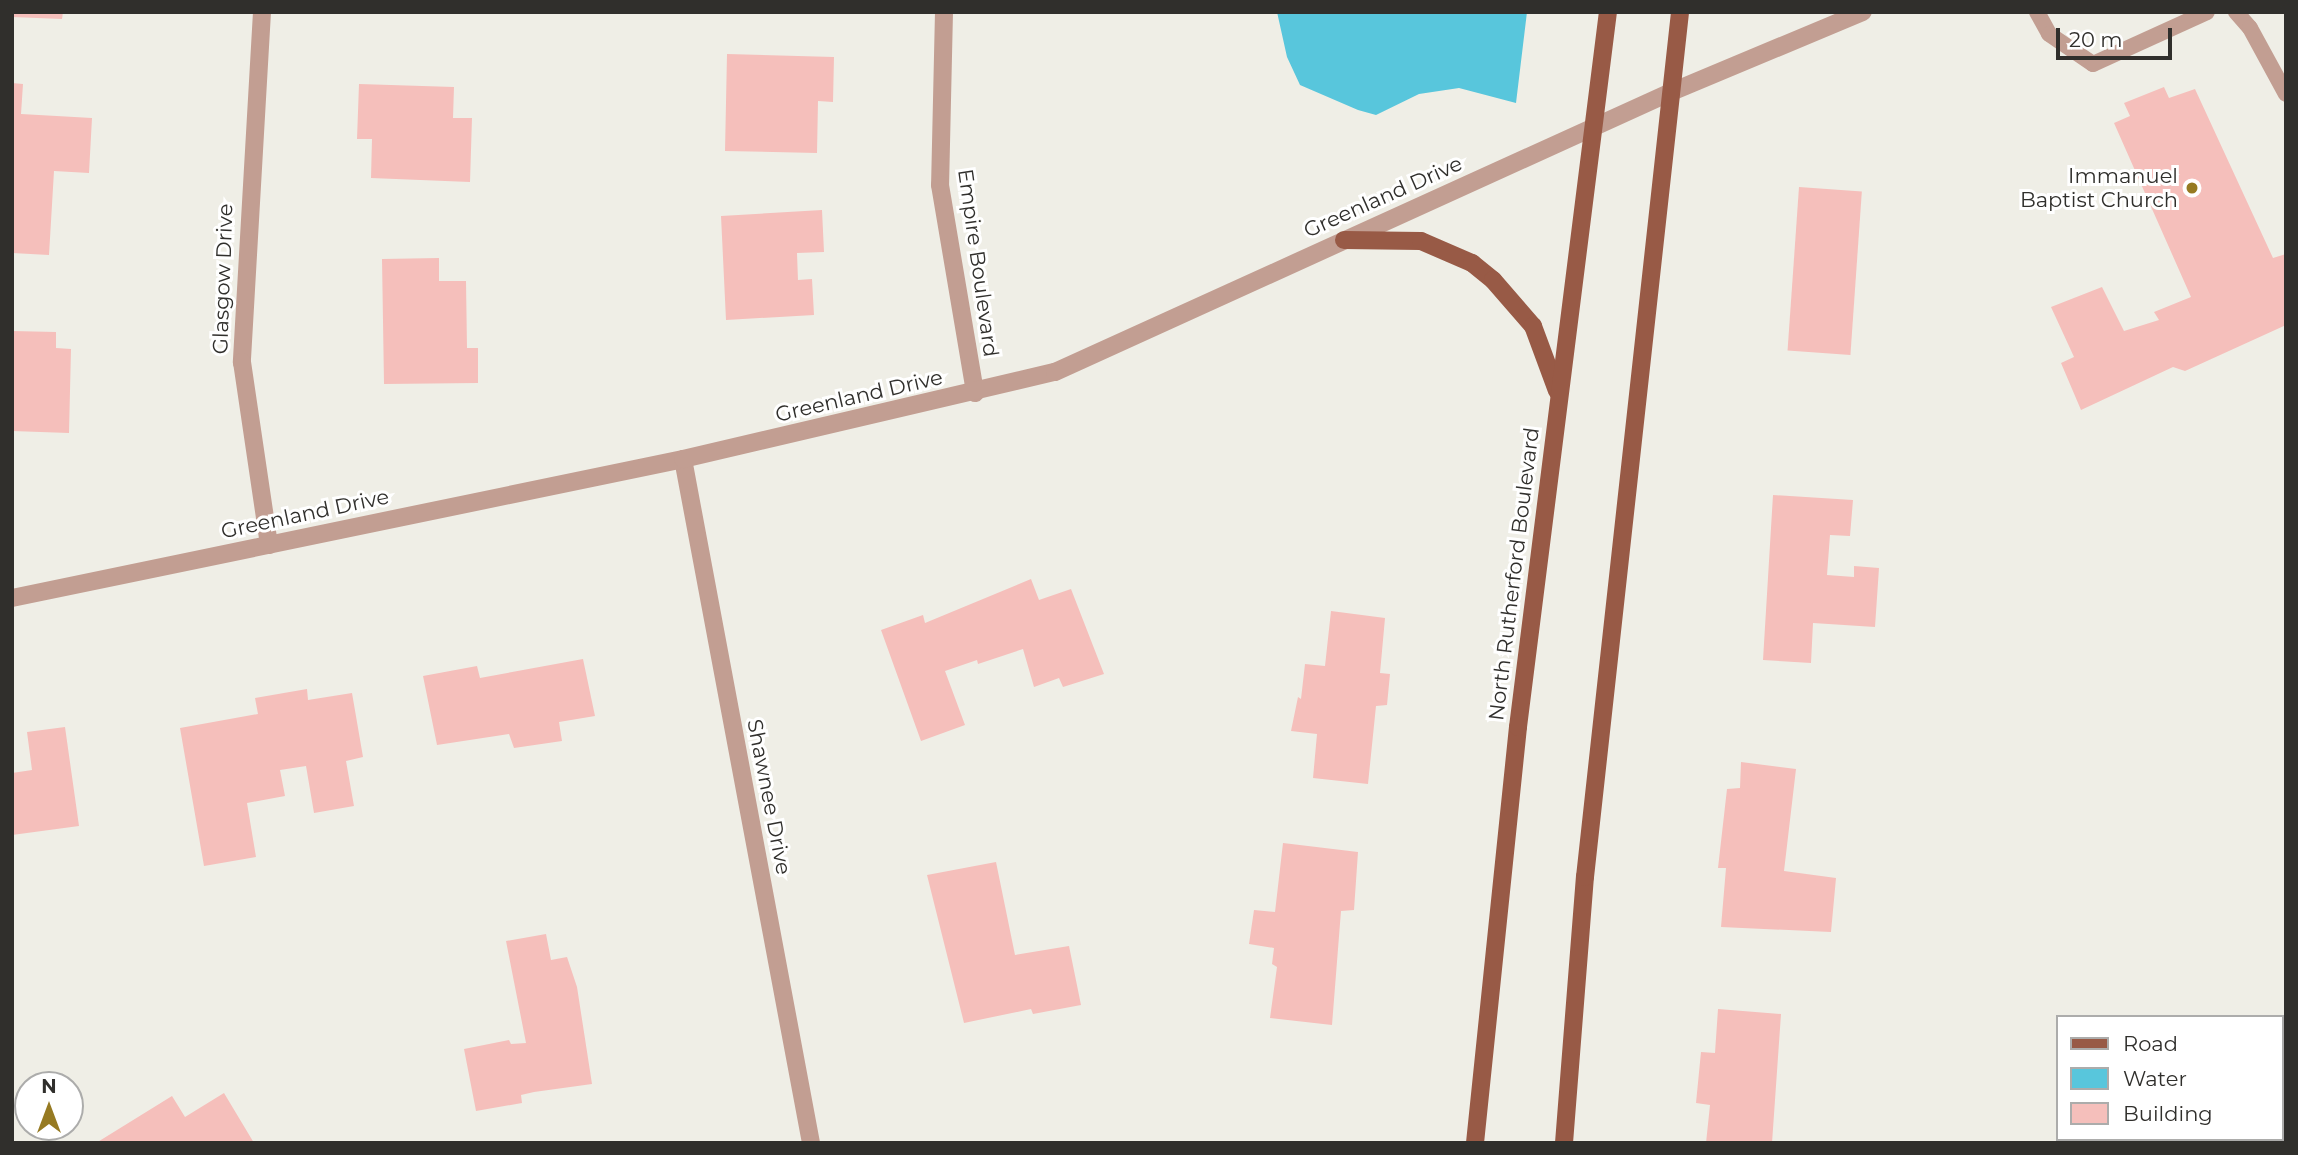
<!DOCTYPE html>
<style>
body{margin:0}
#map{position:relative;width:2298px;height:1155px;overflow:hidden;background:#efeee6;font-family:Montserrat,sans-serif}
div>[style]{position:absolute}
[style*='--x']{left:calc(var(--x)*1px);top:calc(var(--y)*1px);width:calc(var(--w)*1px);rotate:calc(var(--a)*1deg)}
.water>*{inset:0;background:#58c6dc}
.building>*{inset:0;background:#f5bfbb;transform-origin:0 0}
.service>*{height:16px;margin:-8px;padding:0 8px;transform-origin:8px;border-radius:8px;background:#c29e92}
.minor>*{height:18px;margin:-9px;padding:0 9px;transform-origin:9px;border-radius:9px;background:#c29e92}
.tertiary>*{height:18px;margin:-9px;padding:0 9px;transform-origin:9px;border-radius:9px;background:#c29e92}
.primary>*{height:18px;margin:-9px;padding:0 9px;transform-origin:9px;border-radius:9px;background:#985a46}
.dots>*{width:19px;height:19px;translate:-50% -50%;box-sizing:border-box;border:4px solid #fff;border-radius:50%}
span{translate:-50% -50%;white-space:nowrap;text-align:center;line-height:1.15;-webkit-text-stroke:6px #fff;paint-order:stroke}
.poi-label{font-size:21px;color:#302f2c}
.right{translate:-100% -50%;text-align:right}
.street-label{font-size:21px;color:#302f2c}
.frame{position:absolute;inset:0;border:14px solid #302f2c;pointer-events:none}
.legend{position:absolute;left:2056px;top:1015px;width:228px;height:126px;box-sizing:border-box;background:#fff;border:2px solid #acacab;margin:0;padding:9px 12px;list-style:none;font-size:21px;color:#302f2c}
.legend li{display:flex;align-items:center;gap:14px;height:35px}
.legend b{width:35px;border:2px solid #acacab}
.north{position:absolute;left:14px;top:1071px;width:70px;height:70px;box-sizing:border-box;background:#fff;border:2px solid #acacab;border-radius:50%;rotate:0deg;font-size:19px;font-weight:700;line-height:28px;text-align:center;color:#302f2c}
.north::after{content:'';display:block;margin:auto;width:24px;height:32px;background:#967a22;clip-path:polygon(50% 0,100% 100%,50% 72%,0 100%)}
.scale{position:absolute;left:2056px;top:28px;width:116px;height:32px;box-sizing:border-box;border:4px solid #302f2c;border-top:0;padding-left:9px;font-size:21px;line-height:24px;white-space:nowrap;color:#302f2c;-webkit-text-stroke:5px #fff;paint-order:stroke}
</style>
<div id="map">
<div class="water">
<div style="clip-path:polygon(1277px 12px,1527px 12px,1516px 103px,1459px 88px,1419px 94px,1376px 115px,1358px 110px,1300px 85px,1287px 57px)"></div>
</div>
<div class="building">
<div style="clip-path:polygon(12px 12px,63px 12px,62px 19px,12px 17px)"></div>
<div style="clip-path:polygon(727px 54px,834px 57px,833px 102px,818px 101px,817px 153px,725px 151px)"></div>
<div style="clip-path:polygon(12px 83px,23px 84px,21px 114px,92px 118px,89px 173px,54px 171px,49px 255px,12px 253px)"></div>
<div style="clip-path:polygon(359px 84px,454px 87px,453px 118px,472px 118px,470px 182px,371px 178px,372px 139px,357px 139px)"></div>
<div style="clip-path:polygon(2164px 87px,2169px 98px,2195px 89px,2273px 258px,2286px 254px,2286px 325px,2185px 371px,2173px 367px,2081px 410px,2061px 363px,2074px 357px,2051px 307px,2102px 287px,2124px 331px,2159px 320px,2154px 312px,2191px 297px,2114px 123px,2130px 116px,2124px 103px)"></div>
<div style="left:1799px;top:187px;width:63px;height:164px;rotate:4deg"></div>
<div style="clip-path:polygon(822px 210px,824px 252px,797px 253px,798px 280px,812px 279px,814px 315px,726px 320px,721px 216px)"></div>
<div style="clip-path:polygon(439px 258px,439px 281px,466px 281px,467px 348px,478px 348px,478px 383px,384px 384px,382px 259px)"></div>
<div style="clip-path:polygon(12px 331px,56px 332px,56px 348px,71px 349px,69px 433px,12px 431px)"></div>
<div style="clip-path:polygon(1773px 495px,1853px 500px,1850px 536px,1830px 535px,1827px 575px,1854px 577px,1854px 566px,1879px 568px,1875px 627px,1813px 623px,1811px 663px,1763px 660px)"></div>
<div style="clip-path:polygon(1031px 579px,1039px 600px,1071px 589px,1104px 674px,1063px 687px,1059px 678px,1034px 687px,1023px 649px,978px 664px,977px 660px,945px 671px,965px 725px,921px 741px,881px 630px,923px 615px,925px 623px)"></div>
<div style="clip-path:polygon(1331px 611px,1385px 618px,1380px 673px,1390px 674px,1387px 705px,1376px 706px,1368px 784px,1313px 778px,1317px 734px,1291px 731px,1298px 697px,1301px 699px,1305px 664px,1325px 666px)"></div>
<div style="clip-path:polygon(583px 659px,595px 716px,559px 722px,562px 741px,514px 748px,509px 734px,437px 745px,423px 676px,477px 666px,480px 678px)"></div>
<div style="clip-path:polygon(307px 689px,308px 700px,352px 693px,363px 757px,346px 761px,354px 806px,314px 813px,306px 766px,280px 770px,285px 796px,247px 803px,256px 857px,204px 866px,180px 728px,258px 714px,255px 698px)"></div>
<div style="clip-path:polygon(65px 727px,79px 826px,12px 835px,12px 773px,32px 770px,27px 732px)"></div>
<div style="clip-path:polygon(1741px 762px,1796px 769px,1784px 871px,1836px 878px,1831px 932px,1721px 927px,1726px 868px,1718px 868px,1727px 789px,1740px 788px)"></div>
<div style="clip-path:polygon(1283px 843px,1358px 852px,1354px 910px,1341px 911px,1332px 1025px,1270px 1018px,1277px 967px,1272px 964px,1274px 948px,1249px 944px,1254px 910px,1275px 912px)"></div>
<div style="clip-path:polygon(996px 862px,1015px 955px,1069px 946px,1081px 1005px,1033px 1014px,1031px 1009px,964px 1023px,927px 875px)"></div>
<div style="clip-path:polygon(546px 934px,551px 960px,567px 957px,577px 987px,592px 1084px,534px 1092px,521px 1095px,522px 1103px,476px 1111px,464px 1049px,509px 1040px,511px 1044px,526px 1043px,506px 941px)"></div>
<div style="clip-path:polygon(1718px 1009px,1781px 1014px,1772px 1143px,1706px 1143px,1710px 1105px,1696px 1103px,1701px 1052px,1715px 1053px)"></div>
<div style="clip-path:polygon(224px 1093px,254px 1143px,96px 1143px,172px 1096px,185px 1117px)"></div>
</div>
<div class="service">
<div style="--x:2037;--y:12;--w:25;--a:61"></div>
<div style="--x:2049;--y:34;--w:53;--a:34.3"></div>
<div style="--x:2093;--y:64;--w:125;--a:-24.5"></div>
<div style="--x:2236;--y:12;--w:21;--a:49"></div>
<div style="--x:2250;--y:28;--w:75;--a:61.4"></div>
</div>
<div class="minor">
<div style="--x:262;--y:12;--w:351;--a:93.3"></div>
<div style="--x:242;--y:362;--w:185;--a:81.6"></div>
<div style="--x:944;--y:12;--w:173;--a:91.3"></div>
<div style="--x:940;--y:185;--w:211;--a:80.4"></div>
<div style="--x:683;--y:459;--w:696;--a:79.4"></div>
</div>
<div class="tertiary">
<div style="--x:12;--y:598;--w:685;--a:-11.7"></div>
<div style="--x:683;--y:459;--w:382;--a:-13.2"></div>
<div style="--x:1055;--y:372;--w:674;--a:-24.44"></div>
<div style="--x:1669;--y:93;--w:210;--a:-22.7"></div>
</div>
<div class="primary">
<div style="--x:1344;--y:240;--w:77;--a:0.7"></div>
<div style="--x:1421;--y:241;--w:56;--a:23.3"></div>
<div style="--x:1472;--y:263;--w:27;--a:39"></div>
<div style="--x:1493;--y:280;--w:61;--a:49"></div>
<div style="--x:1533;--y:326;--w:69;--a:69.7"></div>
<div style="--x:1475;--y:1143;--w:418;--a:-84.1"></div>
<div style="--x:1518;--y:727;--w:721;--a:-82.83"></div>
<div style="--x:1564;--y:1143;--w:267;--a:-85.5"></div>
<div style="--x:1585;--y:877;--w:870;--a:-83.73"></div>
</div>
<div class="dots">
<div style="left:2192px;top:188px;background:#967a22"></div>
</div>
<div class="poi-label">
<span class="right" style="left:2178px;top:188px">Immanuel<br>Baptist Church</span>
</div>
<div class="street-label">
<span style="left:1383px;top:197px;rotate:-24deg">Greenland Drive</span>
<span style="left:978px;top:263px;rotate:82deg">Empire Boulevard</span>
<span style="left:223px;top:279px;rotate:-88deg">Glasgow Drive</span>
<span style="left:859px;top:396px;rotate:-13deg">Greenland Drive</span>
<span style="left:305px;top:514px;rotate:-12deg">Greenland Drive</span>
<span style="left:1514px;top:574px;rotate:-83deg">North Rutherford Boulevard</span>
<span style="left:769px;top:797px;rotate:79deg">Shawnee Drive</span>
</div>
<div class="frame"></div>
<ul class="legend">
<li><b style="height:9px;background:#985a46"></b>Road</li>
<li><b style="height:19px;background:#58c6dc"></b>Water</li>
<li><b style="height:19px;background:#f5bfbb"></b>Building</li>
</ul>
<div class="north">N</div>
<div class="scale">20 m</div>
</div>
